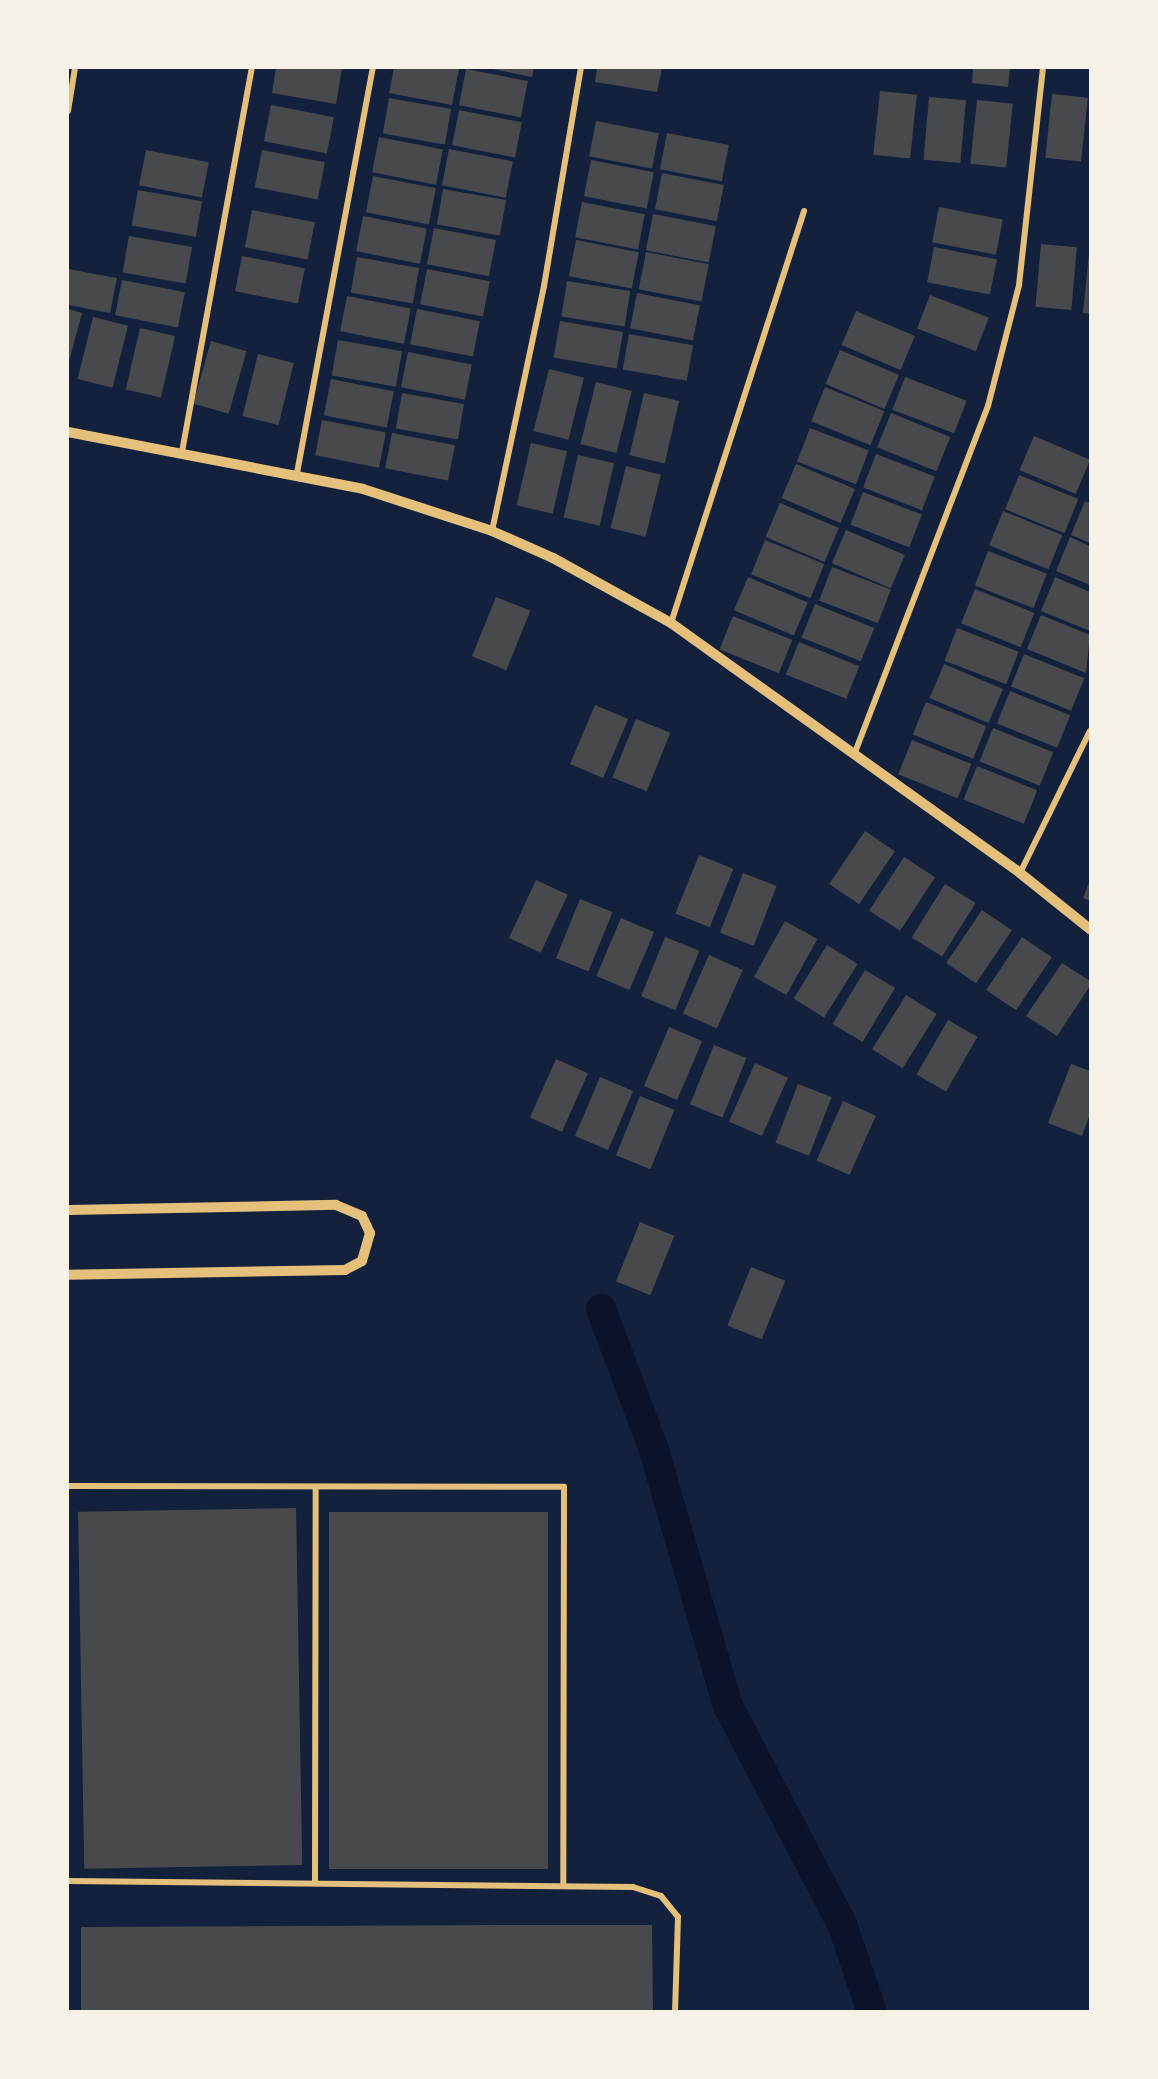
<!DOCTYPE html>
<style>
body{margin:0}
#map{position:relative;width:1158px;height:2079px;overflow:hidden;background:#14213d;font-family:Jost,sans-serif}
div>[style]{position:absolute}
[style*='--x']{left:calc(var(--x)*1px);top:calc(var(--y)*1px);width:calc(var(--w)*1px);rotate:calc(var(--a)*1deg)}
.canal>*{height:30px;margin:-15px;padding:0 15px;transform-origin:15px;border-radius:15px;background:#0b132b}
.building>*{inset:0;background:#48494c;transform-origin:0 0}
.minor>*{height:6px;margin:-3px;padding:0 3px;transform-origin:3px;border-radius:3px;background:#e5c07b}
.tertiary>*{height:10px;margin:-5px;padding:0 5px;transform-origin:5px;border-radius:5px;background:#e5c07b}
span{translate:-50% -50%;white-space:nowrap;text-align:center;line-height:1.15;-webkit-text-stroke:6px #f6f1e7;paint-order:stroke}
.frame{position:absolute;inset:0;border:69px solid #f6f1e7;pointer-events:none}
</style>
<div id="map">
<div class="canal">
<div style="--x:601;--y:1309;--w:151;--a:69.4"></div>
<div style="--x:654;--y:1450;--w:266;--a:73.9"></div>
<div style="--x:728;--y:1706;--w:246;--a:62.4"></div>
<div style="--x:842;--y:1924;--w:93;--a:71.2"></div>
</div>
<div class="building">
<div style="clip-path:polygon(276px 68px,342px 68px,336px 104px,272px 93px)"></div>
<div style="clip-path:polygon(394px 68px,459px 69px,452px 105px,389px 93px)"></div>
<div style="clip-path:polygon(488px 68px,534px 68px,532px 77px)"></div>
<div style="clip-path:polygon(597px 68px,662px 68px,657px 92px,595px 82px)"></div>
<div style="clip-path:polygon(973px 68px,1010px 68px,1008px 87px,972px 83px)"></div>
<div style="left:466px;top:69px;width:63px;height:37px;rotate:11deg"></div>
<div style="left:880px;top:91px;width:37px;height:64px;rotate:6deg"></div>
<div style="left:1052px;top:94px;width:36px;height:64px;rotate:6deg"></div>
<div style="left:929px;top:97px;width:37px;height:63px;rotate:5deg"></div>
<div style="left:389px;top:98px;width:63px;height:36px;rotate:10deg"></div>
<div style="left:977px;top:100px;width:36px;height:64px;rotate:6deg"></div>
<div style="left:271px;top:105px;width:64px;height:37px;rotate:11deg"></div>
<div style="left:459px;top:110px;width:64px;height:36px;rotate:11deg"></div>
<div style="left:596px;top:121px;width:64px;height:36px;rotate:11deg"></div>
<div style="left:667px;top:133px;width:63px;height:37px;rotate:11deg"></div>
<div style="left:379px;top:137px;width:65px;height:36px;rotate:11deg"></div>
<div style="left:449px;top:149px;width:65px;height:37px;rotate:11deg"></div>
<div style="left:146px;top:150px;width:64px;height:36px;rotate:11deg"></div>
<div style="left:262px;top:150px;width:64px;height:38px;rotate:11deg"></div>
<div style="left:591px;top:160px;width:64px;height:37px;rotate:11deg"></div>
<div style="left:662px;top:173px;width:63px;height:37px;rotate:11deg"></div>
<div style="left:373px;top:176px;width:64px;height:37px;rotate:11deg"></div>
<div style="left:443px;top:189px;width:64px;height:36px;rotate:10deg"></div>
<div style="left:138px;top:190px;width:65px;height:36px;rotate:10deg"></div>
<div style="left:582px;top:202px;width:64px;height:36px;rotate:11deg"></div>
<div style="left:939px;top:207px;width:65px;height:36px;rotate:11deg"></div>
<div style="left:252px;top:210px;width:64px;height:38px;rotate:11deg"></div>
<div style="left:653px;top:214px;width:64px;height:37px;rotate:11deg"></div>
<div style="left:363px;top:216px;width:65px;height:36px;rotate:11deg"></div>
<div style="left:434px;top:228px;width:63px;height:37px;rotate:11deg"></div>
<div style="left:129px;top:236px;width:64px;height:37px;rotate:10deg"></div>
<div style="left:576px;top:240px;width:64px;height:37px;rotate:11deg"></div>
<div style="left:1041px;top:244px;width:36px;height:63px;rotate:5deg"></div>
<div style="left:934px;top:247px;width:64px;height:36px;rotate:11deg"></div>
<div style="left:646px;top:252px;width:64px;height:38px;rotate:11deg"></div>
<div style="clip-path:polygon(1089px 253px,1090px 253px,1090px 314px,1083px 313px)"></div>
<div style="left:242px;top:256px;width:64px;height:36px;rotate:11deg"></div>
<div style="left:357px;top:257px;width:63px;height:36px;rotate:10deg"></div>
<div style="clip-path:polygon(68px 269px,117px 278px,110px 313px,68px 305px)"></div>
<div style="left:427px;top:269px;width:64px;height:36px;rotate:11deg"></div>
<div style="left:122px;top:280px;width:64px;height:36px;rotate:11deg"></div>
<div style="left:567px;top:281px;width:64px;height:36px;rotate:9deg"></div>
<div style="left:637px;top:293px;width:64px;height:36px;rotate:11deg"></div>
<div style="left:930px;top:295px;width:63px;height:36px;rotate:21deg"></div>
<div style="left:347px;top:296px;width:65px;height:36px;rotate:11deg"></div>
<div style="clip-path:polygon(68px 309px,82px 313px,68px 365px)"></div>
<div style="left:417px;top:309px;width:64px;height:36px;rotate:11deg"></div>
<div style="left:856px;top:311px;width:64px;height:37px;rotate:23deg"></div>
<div style="left:93px;top:317px;width:36px;height:64px;rotate:14deg"></div>
<div style="left:560px;top:321px;width:64px;height:37px;rotate:10deg"></div>
<div style="left:140px;top:328px;width:36px;height:63px;rotate:13deg"></div>
<div style="left:629px;top:334px;width:65px;height:36px;rotate:10deg"></div>
<div style="left:338px;top:340px;width:65px;height:36px;rotate:10deg"></div>
<div style="left:211px;top:341px;width:37px;height:65px;rotate:16deg"></div>
<div style="left:840px;top:350px;width:64px;height:37px;rotate:23deg"></div>
<div style="left:408px;top:352px;width:65px;height:36px;rotate:11deg"></div>
<div style="left:258px;top:354px;width:37px;height:64px;rotate:14deg"></div>
<div style="left:549px;top:369px;width:36px;height:64px;rotate:14deg"></div>
<div style="left:905px;top:377px;width:66px;height:35px;rotate:21deg"></div>
<div style="left:331px;top:379px;width:64px;height:37px;rotate:11deg"></div>
<div style="left:596px;top:382px;width:37px;height:64px;rotate:14deg"></div>
<div style="left:825px;top:387px;width:64px;height:37px;rotate:22deg"></div>
<div style="left:402px;top:393px;width:63px;height:36px;rotate:10deg"></div>
<div style="left:644px;top:393px;width:36px;height:64px;rotate:13deg"></div>
<div style="left:891px;top:413px;width:64px;height:37px;rotate:22deg"></div>
<div style="left:322px;top:420px;width:65px;height:36px;rotate:11deg"></div>
<div style="left:810px;top:428px;width:63px;height:36px;rotate:21deg"></div>
<div style="left:392px;top:433px;width:64px;height:36px;rotate:11deg"></div>
<div style="left:1034px;top:436px;width:61px;height:37px;rotate:23deg"></div>
<div style="left:531px;top:443px;width:37px;height:64px;rotate:13deg"></div>
<div style="left:876px;top:454px;width:63px;height:36px;rotate:21deg"></div>
<div style="left:578px;top:455px;width:37px;height:64px;rotate:13deg"></div>
<div style="left:796px;top:464px;width:64px;height:37px;rotate:23deg"></div>
<div style="left:626px;top:466px;width:36px;height:64px;rotate:14deg"></div>
<div style="left:1019px;top:475px;width:64px;height:37px;rotate:22deg"></div>
<div style="left:863px;top:492px;width:63px;height:35px;rotate:21deg"></div>
<div style="clip-path:polygon(1085px 501px,1090px 503px,1090px 543px,1071px 535px)"></div>
<div style="left:780px;top:503px;width:64px;height:37px;rotate:23deg"></div>
<div style="left:1003px;top:511px;width:64px;height:37px;rotate:22deg"></div>
<div style="left:846px;top:530px;width:64px;height:36px;rotate:23deg"></div>
<div style="clip-path:polygon(1070px 537px,1090px 546px,1090px 585px,1056px 571px)"></div>
<div style="left:765px;top:540px;width:64px;height:37px;rotate:22deg"></div>
<div style="left:988px;top:551px;width:63px;height:37px;rotate:21deg"></div>
<div style="left:832px;top:567px;width:63px;height:36px;rotate:21deg"></div>
<div style="left:748px;top:577px;width:65px;height:36px;rotate:23deg"></div>
<div style="clip-path:polygon(1055px 577px,1090px 592px,1090px 631px,1041px 611px)"></div>
<div style="left:975px;top:589px;width:64px;height:37px;rotate:22deg"></div>
<div style="left:496px;top:597px;width:37px;height:64px;rotate:22deg"></div>
<div style="left:815px;top:604px;width:64px;height:36px;rotate:22deg"></div>
<div style="clip-path:polygon(1041px 615px,1090px 635px,1086px 673px,1027px 649px)"></div>
<div style="left:733px;top:616px;width:64px;height:36px;rotate:22deg"></div>
<div style="left:957px;top:628px;width:66px;height:35px;rotate:21deg"></div>
<div style="left:799px;top:642px;width:65px;height:35px;rotate:22deg"></div>
<div style="left:1024px;top:654px;width:65px;height:35px;rotate:22deg"></div>
<div style="left:944px;top:664px;width:64px;height:37px;rotate:23deg"></div>
<div style="left:1010px;top:691px;width:65px;height:35px;rotate:22deg"></div>
<div style="left:926px;top:702px;width:65px;height:35px;rotate:22deg"></div>
<div style="left:595px;top:705px;width:36px;height:64px;rotate:23deg"></div>
<div style="left:636px;top:719px;width:37px;height:63px;rotate:22deg"></div>
<div style="left:993px;top:728px;width:65px;height:36px;rotate:22deg"></div>
<div style="left:912px;top:740px;width:64px;height:37px;rotate:22deg"></div>
<div style="left:977px;top:766px;width:65px;height:36px;rotate:22deg"></div>
<div style="left:865px;top:831px;width:36px;height:64px;rotate:34deg"></div>
<div style="left:699px;top:855px;width:37px;height:63px;rotate:22deg"></div>
<div style="left:904px;top:857px;width:37px;height:64px;rotate:33deg"></div>
<div style="left:743px;top:873px;width:36px;height:64px;rotate:21deg"></div>
<div style="left:536px;top:880px;width:35px;height:64px;rotate:25deg"></div>
<div style="clip-path:polygon(1090px 880px,1090px 901px,1083px 898px)"></div>
<div style="left:945px;top:884px;width:36px;height:63px;rotate:32deg"></div>
<div style="left:580px;top:899px;width:35px;height:64px;rotate:22deg"></div>
<div style="left:982px;top:910px;width:36px;height:64px;rotate:34deg"></div>
<div style="left:621px;top:918px;width:36px;height:63px;rotate:23deg"></div>
<div style="left:785px;top:921px;width:37px;height:64px;rotate:29deg"></div>
<div style="left:665px;top:937px;width:37px;height:64px;rotate:22deg"></div>
<div style="left:1022px;top:937px;width:36px;height:64px;rotate:34deg"></div>
<div style="left:827px;top:945px;width:36px;height:63px;rotate:32deg"></div>
<div style="left:709px;top:955px;width:37px;height:64px;rotate:24deg"></div>
<div style="clip-path:polygon(1062px 963px,1090px 981px,1090px 986px,1057px 1036px,1026px 1016px)"></div>
<div style="left:865px;top:970px;width:35px;height:63px;rotate:31deg"></div>
<div style="left:906px;top:995px;width:36px;height:64px;rotate:32deg"></div>
<div style="left:948px;top:1020px;width:34px;height:63px;rotate:30deg"></div>
<div style="left:669px;top:1027px;width:36px;height:64px;rotate:23deg"></div>
<div style="left:714px;top:1045px;width:35px;height:64px;rotate:22deg"></div>
<div style="left:556px;top:1059px;width:35px;height:64px;rotate:24deg"></div>
<div style="left:755px;top:1063px;width:36px;height:64px;rotate:24deg"></div>
<div style="clip-path:polygon(1071px 1064px,1090px 1071px,1090px 1114px,1082px 1136px,1048px 1123px)"></div>
<div style="left:600px;top:1077px;width:36px;height:64px;rotate:23deg"></div>
<div style="left:798px;top:1084px;width:36px;height:63px;rotate:21deg"></div>
<div style="left:640px;top:1096px;width:37px;height:64px;rotate:22deg"></div>
<div style="left:843px;top:1101px;width:36px;height:65px;rotate:24deg"></div>
<div style="left:640px;top:1222px;width:37px;height:64px;rotate:22deg"></div>
<div style="left:751px;top:1267px;width:37px;height:63px;rotate:22deg"></div>
<div style="left:296px;top:1508px;width:357px;height:218px;rotate:89deg"></div>
<div style="left:548px;top:1512px;width:357px;height:219px;rotate:90deg"></div>
<div style="clip-path:polygon(496px 1925px,652px 1925px,653px 2012px,81px 2012px,81px 1927px)"></div>
</div>
<div class="minor">
<div style="--x:68;--y:111;--w:44;--a:-80.8"></div>
<div style="--x:182;--y:452;--w:390;--a:-79.7"></div>
<div style="--x:297;--y:473;--w:412;--a:-79.4"></div>
<div style="--x:492;--y:531;--w:250;--a:-78"></div>
<div style="--x:544;--y:286;--w:221;--a:-80.4"></div>
<div style="--x:671;--y:623;--w:433;--a:-72.1"></div>
<div style="--x:854;--y:755;--w:374;--a:-69"></div>
<div style="--x:988;--y:406;--w:125;--a:-75.6"></div>
<div style="--x:1019;--y:285;--w:218;--a:-83.7"></div>
<div style="--x:1020;--y:873;--w:158;--a:-63.8"></div>
<div style="--x:68;--y:1486;--w:496;--a:0.1"></div>
<div style="--x:564;--y:1487;--w:396;--a:90.1"></div>
<div style="--x:68;--y:1881;--w:565;--a:0.61"></div>
<div style="--x:633;--y:1887;--w:29;--a:18"></div>
<div style="--x:661;--y:1896;--w:27;--a:51"></div>
<div style="--x:678;--y:1917;--w:95;--a:91.8"></div>
<div style="--x:315;--y:1882;--w:395;--a:-89.9"></div>
</div>
<div class="tertiary">
<div style="--x:68;--y:432;--w:300;--a:10.9"></div>
<div style="--x:363;--y:489;--w:136;--a:18"></div>
<div style="--x:492;--y:531;--w:67;--a:23.9"></div>
<div style="--x:553;--y:558;--w:135;--a:28.8"></div>
<div style="--x:671;--y:623;--w:429;--a:35.6"></div>
<div style="--x:1020;--y:873;--w:90;--a:38.7"></div>
<div style="--x:68;--y:1210;--w:268;--a:-1.1"></div>
<div style="--x:336;--y:1205;--w:28;--a:23"></div>
<div style="--x:362;--y:1216;--w:19;--a:65"></div>
<div style="--x:370;--y:1233;--w:29;--a:106"></div>
<div style="--x:362;--y:1261;--w:19;--a:152"></div>
<div style="--x:345;--y:1270;--w:277;--a:179"></div>
</div>
<div class="frame"></div>
</div>
